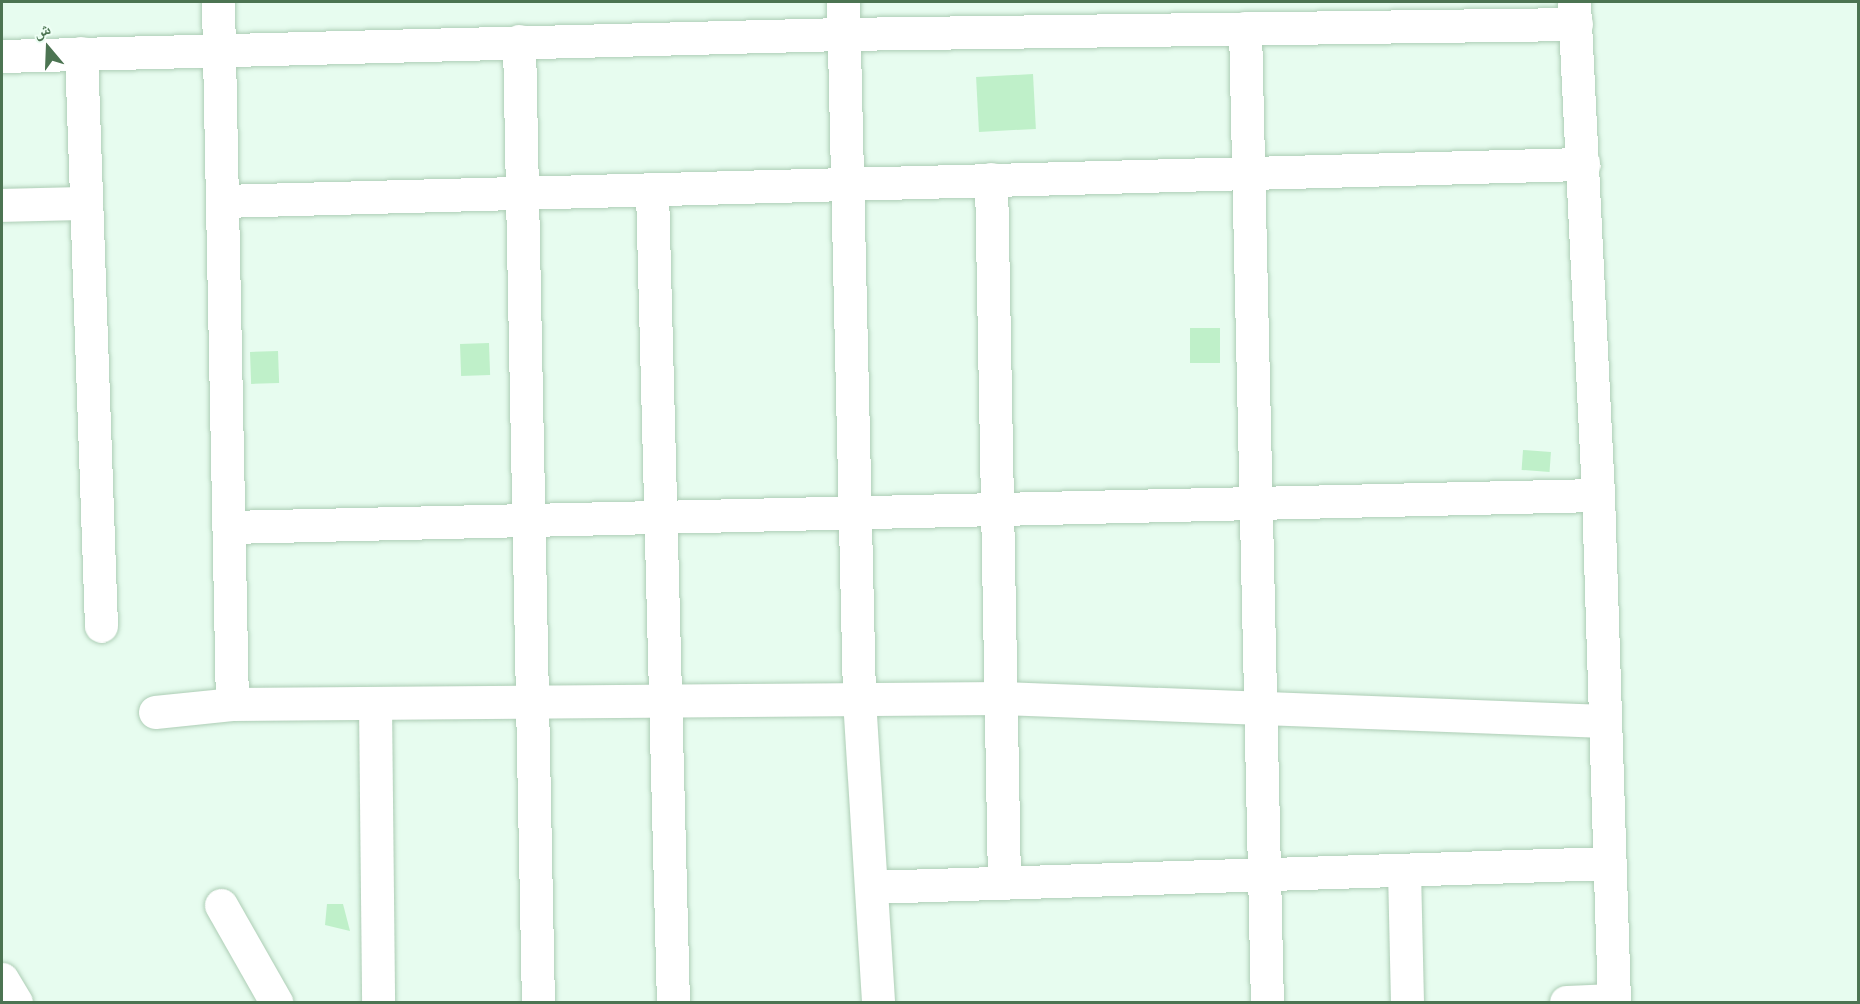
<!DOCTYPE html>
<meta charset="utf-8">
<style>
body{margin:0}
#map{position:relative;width:1860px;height:1004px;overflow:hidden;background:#e7fcef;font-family:Jost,"Noto Naskh Arabic",sans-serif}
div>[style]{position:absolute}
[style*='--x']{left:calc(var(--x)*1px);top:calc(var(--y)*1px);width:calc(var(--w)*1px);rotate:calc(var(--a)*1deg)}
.building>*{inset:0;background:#bff0c9;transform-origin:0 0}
.roads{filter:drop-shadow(0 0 2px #adcdb5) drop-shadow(0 0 2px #adcdb5)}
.minor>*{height:33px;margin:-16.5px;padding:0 16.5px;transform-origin:16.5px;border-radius:16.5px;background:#fff}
span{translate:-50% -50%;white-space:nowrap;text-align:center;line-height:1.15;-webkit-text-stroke:5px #edfef4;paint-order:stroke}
.frame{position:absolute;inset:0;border:3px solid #4c7452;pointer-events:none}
.north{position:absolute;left:18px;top:18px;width:60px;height:60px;-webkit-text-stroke:4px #edfef4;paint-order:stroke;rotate:341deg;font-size:16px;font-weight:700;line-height:24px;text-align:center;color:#4c7452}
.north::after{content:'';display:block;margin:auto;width:21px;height:27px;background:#4c7452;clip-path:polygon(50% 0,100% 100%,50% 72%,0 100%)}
</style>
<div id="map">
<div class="building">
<div style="left:1033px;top:74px;width:55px;height:57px;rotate:87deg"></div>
<div style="left:1220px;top:328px;width:35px;height:30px;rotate:90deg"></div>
<div style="left:489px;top:343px;width:32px;height:29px;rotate:88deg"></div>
<div style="left:278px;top:351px;width:32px;height:28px;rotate:88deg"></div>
<div style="left:1523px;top:450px;width:28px;height:20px;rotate:4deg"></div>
<div style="clip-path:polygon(327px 904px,343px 904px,350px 931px,325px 925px)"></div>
</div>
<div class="roads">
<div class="minor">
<div style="--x:218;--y:2;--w:702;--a:88.86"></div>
<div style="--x:843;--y:2;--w:697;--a:88.68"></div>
<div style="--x:859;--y:699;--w:304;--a:86.4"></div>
<div style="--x:1574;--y:3;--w:493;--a:87.2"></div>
<div style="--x:1598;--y:495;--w:507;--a:88.19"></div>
<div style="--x:1245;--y:28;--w:974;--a:88.71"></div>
<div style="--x:519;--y:41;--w:961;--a:88.87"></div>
<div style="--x:81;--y:53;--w:573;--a:88"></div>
<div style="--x:2;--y:56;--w:838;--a:-1.5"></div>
<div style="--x:840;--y:34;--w:736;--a:-0.78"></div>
<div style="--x:991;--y:179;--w:704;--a:88.94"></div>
<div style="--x:652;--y:191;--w:811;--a:88.52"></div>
<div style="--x:222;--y:201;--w:1362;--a:-1.56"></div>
<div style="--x:2;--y:205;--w:84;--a:-1.4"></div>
<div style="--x:229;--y:527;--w:1369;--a:-1.34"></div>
<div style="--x:375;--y:704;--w:298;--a:89.4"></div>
<div style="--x:155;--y:712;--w:77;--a:-5.9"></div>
<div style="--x:232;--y:704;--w:770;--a:-0.45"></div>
<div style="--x:1002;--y:698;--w:603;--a:2.18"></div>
<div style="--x:1404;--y:870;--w:132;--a:88.7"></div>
<div style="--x:871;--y:887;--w:738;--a:-1.86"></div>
<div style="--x:221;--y:905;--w:112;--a:60.4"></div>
<div style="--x:2;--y:979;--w:27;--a:59"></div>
<div style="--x:1566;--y:1002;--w:48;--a:-2.4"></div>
</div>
</div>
<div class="frame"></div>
<div class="north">ش</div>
</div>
